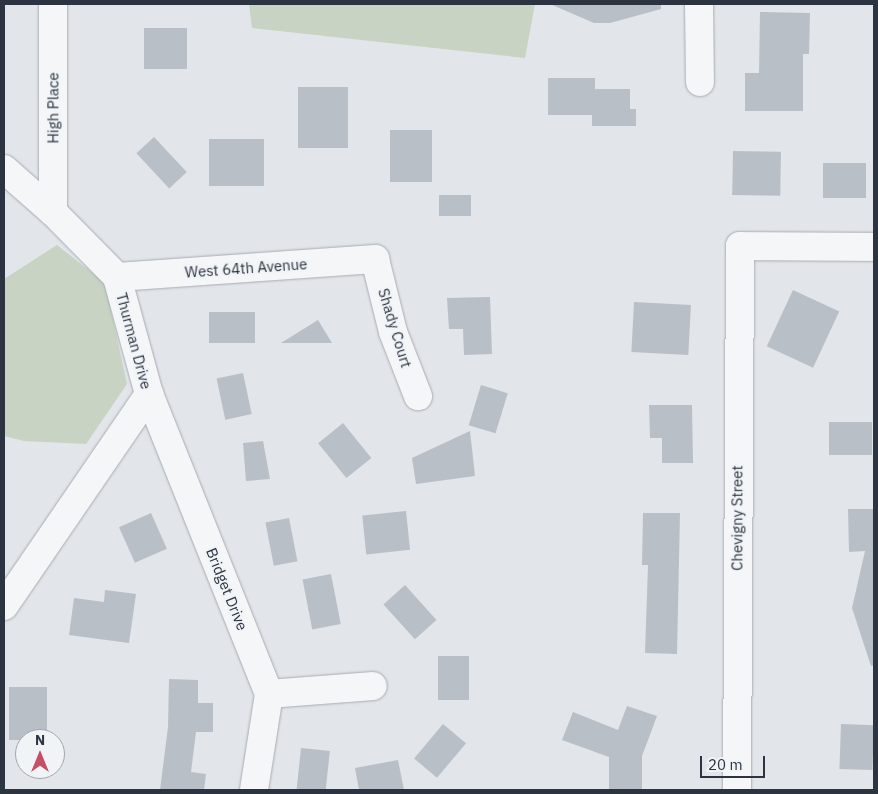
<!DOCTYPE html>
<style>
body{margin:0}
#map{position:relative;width:878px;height:794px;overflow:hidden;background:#e2e5e9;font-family:"IBM Plex Sans",sans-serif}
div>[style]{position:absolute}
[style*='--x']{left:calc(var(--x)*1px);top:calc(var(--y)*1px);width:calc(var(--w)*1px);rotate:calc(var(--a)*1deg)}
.green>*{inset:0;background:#c8d3c3}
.building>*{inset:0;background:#b9bfc6;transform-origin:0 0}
.roads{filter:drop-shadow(0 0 1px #a7acb3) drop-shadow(0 0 1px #a7acb3)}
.minor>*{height:28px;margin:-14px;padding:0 14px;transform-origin:14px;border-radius:14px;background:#f4f6f8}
span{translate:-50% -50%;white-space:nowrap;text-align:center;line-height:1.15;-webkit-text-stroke:4px #f1f4f7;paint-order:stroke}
.street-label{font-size:15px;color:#2b3440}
.frame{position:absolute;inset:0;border:5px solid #2b3440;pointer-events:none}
.north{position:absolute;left:15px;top:729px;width:50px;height:50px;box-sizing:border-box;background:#f1f4f7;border:1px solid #a2a7ae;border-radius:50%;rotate:0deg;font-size:14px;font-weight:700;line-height:20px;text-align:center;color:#2b3440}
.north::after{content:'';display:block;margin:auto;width:18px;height:22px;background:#c64f66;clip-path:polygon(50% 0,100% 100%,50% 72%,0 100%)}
.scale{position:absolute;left:700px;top:756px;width:65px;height:22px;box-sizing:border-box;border:2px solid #2b3440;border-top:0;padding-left:6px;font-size:15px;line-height:18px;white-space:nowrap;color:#2b3440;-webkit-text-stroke:4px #f1f4f7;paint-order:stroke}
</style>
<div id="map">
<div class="green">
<div style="clip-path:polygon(249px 4px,535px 4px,525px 58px,252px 28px)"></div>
<div style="clip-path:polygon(57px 245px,105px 283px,127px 384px,86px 444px,24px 441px,4px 436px,4px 279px)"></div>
</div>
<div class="building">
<div style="clip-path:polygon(550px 4px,661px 4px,661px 9px,610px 23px,594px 23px)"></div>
<div style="clip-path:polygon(760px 12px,810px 13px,809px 54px,803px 54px,803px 111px,745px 111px,745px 73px,759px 73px)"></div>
<div style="left:144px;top:28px;width:43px;height:41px"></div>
<div style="clip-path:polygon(548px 78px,595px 78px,595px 89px,630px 89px,630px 109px,636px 109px,636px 126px,592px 126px,592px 115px,548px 115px)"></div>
<div style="left:298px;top:87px;width:50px;height:61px"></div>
<div style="left:390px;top:130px;width:42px;height:52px"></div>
<div style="left:154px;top:137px;width:48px;height:24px;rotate:47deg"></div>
<div style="left:209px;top:139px;width:55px;height:47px"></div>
<div style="left:733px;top:151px;width:48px;height:44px;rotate:1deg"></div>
<div style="left:823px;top:163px;width:43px;height:35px"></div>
<div style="left:471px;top:195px;width:21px;height:32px;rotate:90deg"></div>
<div style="left:793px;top:290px;width:51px;height:62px;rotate:25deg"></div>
<div style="clip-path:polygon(490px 297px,492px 354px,464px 355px,463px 329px,449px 329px,447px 298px)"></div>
<div style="left:634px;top:302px;width:57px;height:50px;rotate:3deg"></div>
<div style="left:209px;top:312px;width:46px;height:31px"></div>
<div style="clip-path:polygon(318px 320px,332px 343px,281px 343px)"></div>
<div style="left:243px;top:373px;width:42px;height:27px;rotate:78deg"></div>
<div style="left:481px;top:385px;width:28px;height:42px;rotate:17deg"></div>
<div style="clip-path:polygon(649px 405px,692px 405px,693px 463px,662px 463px,662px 438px,650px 438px)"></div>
<div style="left:829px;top:422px;width:43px;height:33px"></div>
<div style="left:343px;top:423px;width:45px;height:32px;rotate:51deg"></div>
<div style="clip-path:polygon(470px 431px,475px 476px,416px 484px,412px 458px)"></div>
<div style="clip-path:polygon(263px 441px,270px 479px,246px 481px,243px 443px)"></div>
<div style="clip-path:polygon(848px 509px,874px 509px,874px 665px,871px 666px,852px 608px,865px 551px,849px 552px)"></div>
<div style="left:406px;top:511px;width:39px;height:44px;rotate:84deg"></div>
<div style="left:151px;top:513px;width:39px;height:35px;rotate:66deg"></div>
<div style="clip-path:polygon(643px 513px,680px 513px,677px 654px,645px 653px,648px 565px,642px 565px)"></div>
<div style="left:289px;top:518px;width:44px;height:24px;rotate:79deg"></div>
<div style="left:331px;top:574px;width:51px;height:29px;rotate:79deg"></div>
<div style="left:405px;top:585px;width:47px;height:29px;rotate:48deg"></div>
<div style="clip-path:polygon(105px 590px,136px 594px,129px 643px,69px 635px,74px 598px,104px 602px)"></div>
<div style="left:438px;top:656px;width:31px;height:44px"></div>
<div style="clip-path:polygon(169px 679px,198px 680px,198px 703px,213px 703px,213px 732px,196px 732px,191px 772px,206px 774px,204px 790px,160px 790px,168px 727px)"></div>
<div style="left:9px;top:687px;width:38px;height:53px"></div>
<div style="clip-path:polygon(627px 706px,657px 716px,642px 756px,642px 790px,609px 790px,609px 757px,562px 740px,573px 712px,618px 730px)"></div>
<div style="left:443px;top:724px;width:30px;height:45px;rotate:40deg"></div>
<div style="left:841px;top:724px;width:33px;height:45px;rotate:2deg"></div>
<div style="left:301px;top:748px;width:29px;height:42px;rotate:6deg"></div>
<div style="clip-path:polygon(398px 760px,404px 790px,359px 790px,355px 768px)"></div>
</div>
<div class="roads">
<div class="minor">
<div style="--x:699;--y:4;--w:78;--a:89.3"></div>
<div style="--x:4;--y:169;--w:65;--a:41.3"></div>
<div style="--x:53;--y:212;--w:91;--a:45.4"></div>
<div style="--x:117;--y:277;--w:121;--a:74.7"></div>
<div style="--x:149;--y:394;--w:323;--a:68.2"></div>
<div style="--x:269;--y:694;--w:97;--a:98.9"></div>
<div style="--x:53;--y:212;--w:208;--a:-90"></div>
<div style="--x:117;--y:277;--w:259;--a:-4"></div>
<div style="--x:375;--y:259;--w:75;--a:76.1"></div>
<div style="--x:393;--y:332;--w:69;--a:68.7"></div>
<div style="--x:4;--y:606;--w:257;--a:-55.6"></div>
<div style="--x:269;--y:694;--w:104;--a:-4.4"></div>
<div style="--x:737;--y:790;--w:544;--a:-89.68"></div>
<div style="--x:740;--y:246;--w:134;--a:0.4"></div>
</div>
</div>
<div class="street-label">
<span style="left:53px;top:108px;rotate:-90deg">High Place</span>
<span style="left:246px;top:268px;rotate:-4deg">West 64th Avenue</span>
<span style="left:395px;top:328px;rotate:73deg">Shady Court</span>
<span style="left:134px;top:341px;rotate:75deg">Thurman Drive</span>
<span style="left:737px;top:518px;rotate:-90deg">Chevigny Street</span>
<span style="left:227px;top:589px;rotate:68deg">Bridget Drive</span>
</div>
<div class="frame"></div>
<div class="north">N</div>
<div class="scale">20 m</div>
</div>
